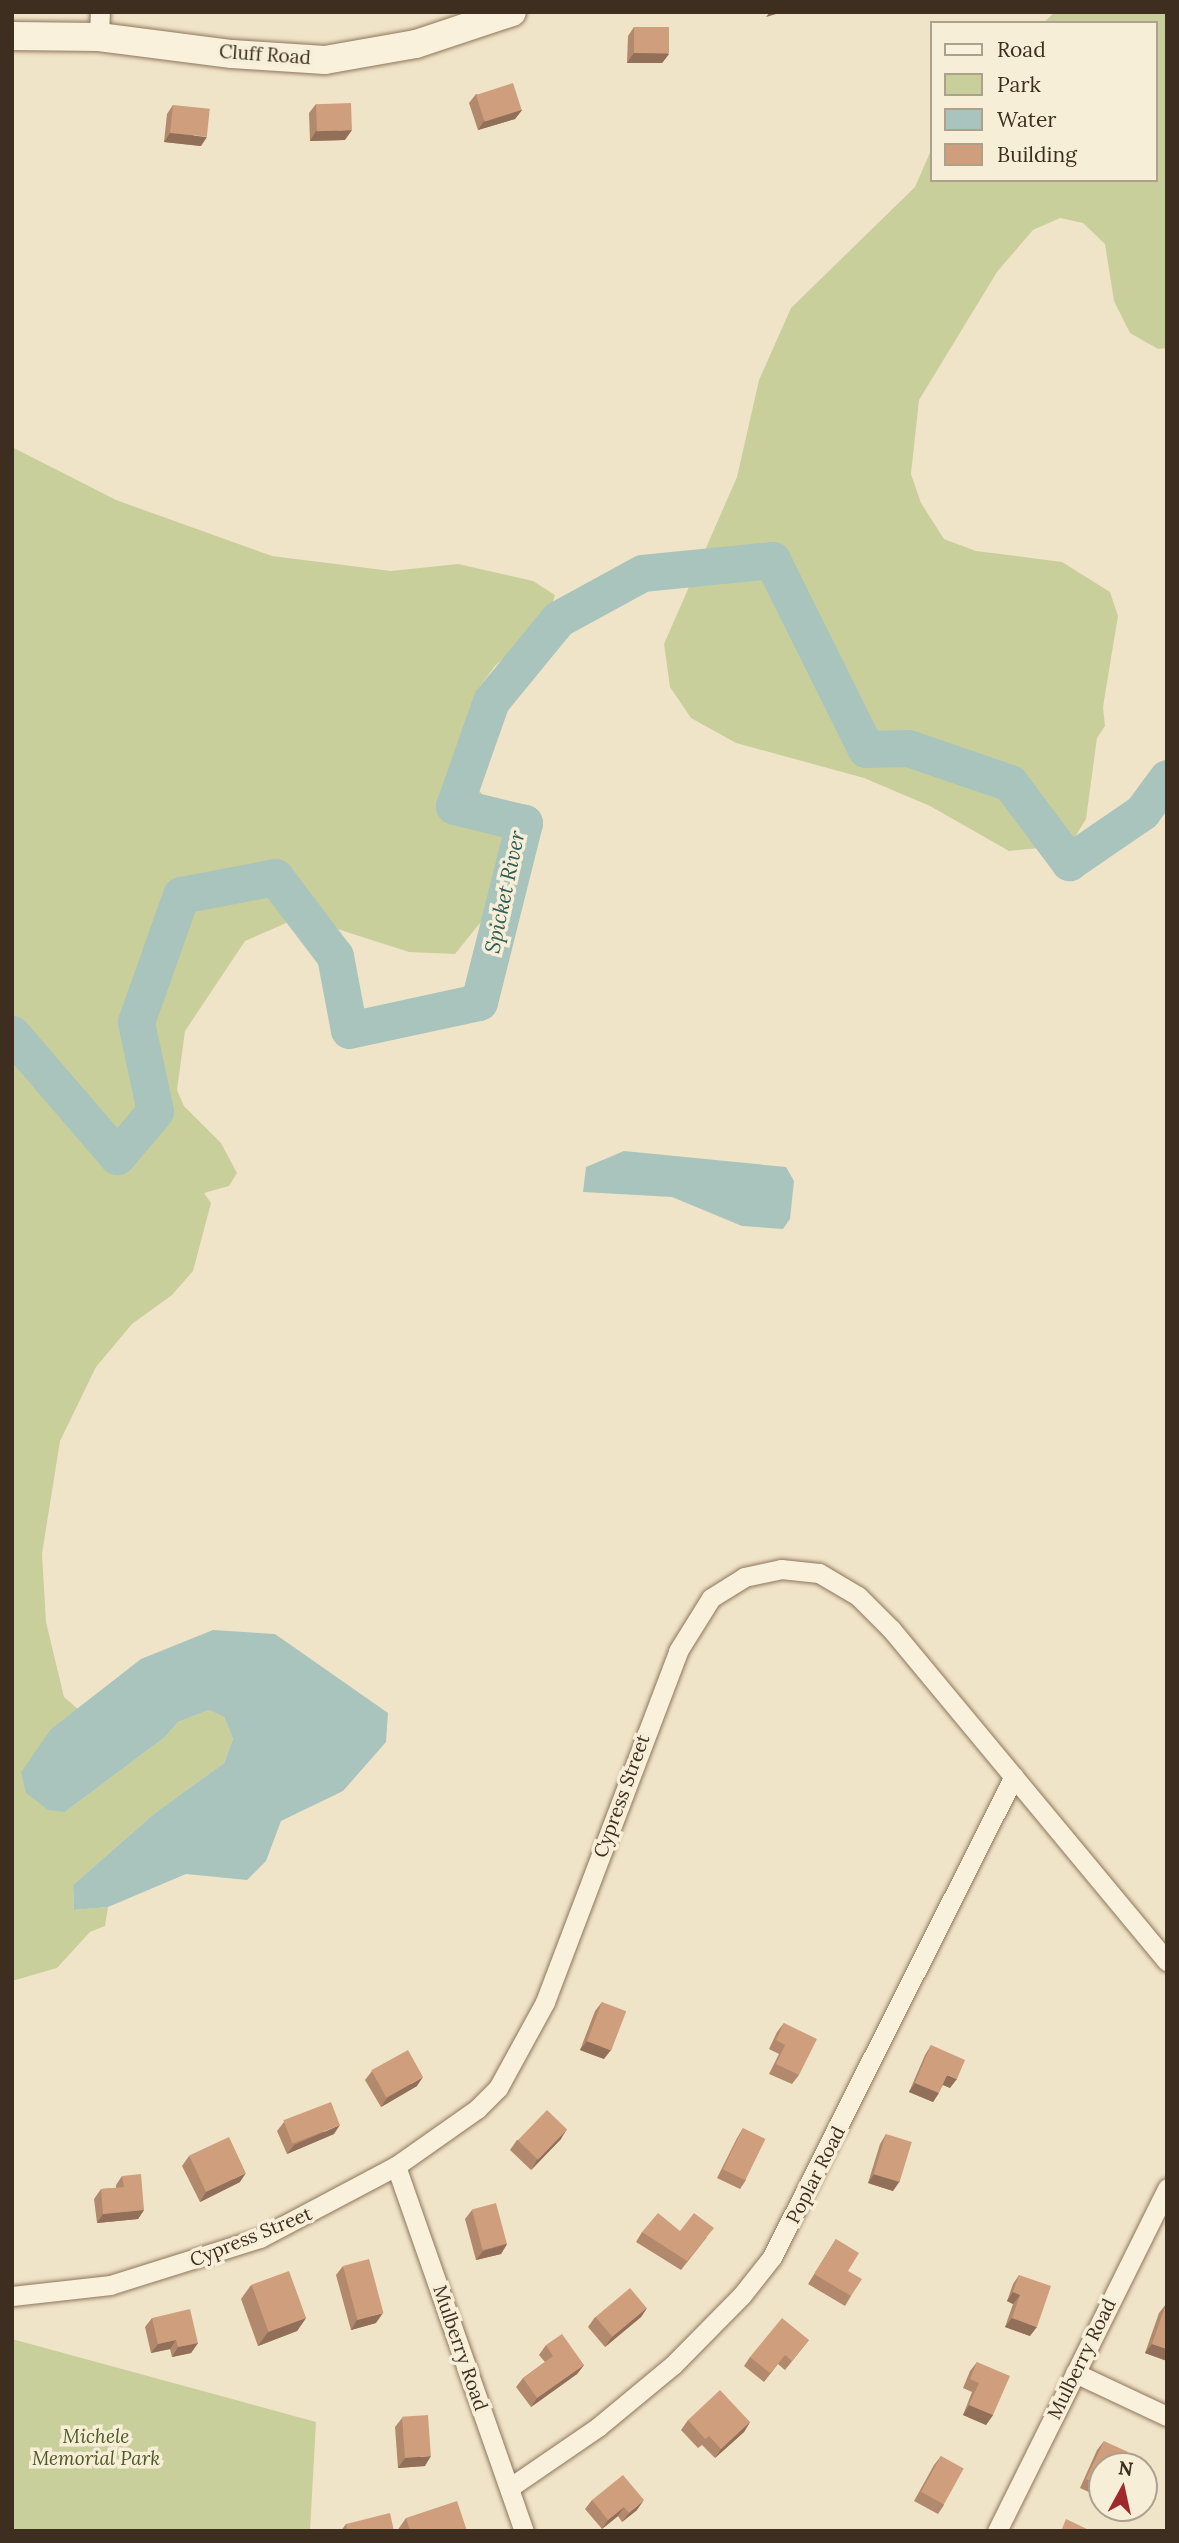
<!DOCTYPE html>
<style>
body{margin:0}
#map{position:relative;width:1179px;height:2543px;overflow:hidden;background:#f0e4c8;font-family:Lora,serif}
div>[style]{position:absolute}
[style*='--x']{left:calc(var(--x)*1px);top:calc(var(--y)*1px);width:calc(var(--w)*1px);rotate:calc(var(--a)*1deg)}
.green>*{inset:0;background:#c9cf9b}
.water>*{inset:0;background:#a9c4bc}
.river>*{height:37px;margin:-18.5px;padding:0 18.5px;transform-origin:18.5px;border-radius:18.5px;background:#a9c4bc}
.roads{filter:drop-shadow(0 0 2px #8d765c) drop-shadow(0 0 2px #8d765c)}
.street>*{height:19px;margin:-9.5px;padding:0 9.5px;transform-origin:9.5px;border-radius:9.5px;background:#faf1dc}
.secondary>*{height:28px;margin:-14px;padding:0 14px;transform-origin:14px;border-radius:14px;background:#faf1dc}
.wall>*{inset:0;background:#b2896c}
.shaded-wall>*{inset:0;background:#916f58}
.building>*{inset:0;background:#cf9f7d;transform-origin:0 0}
span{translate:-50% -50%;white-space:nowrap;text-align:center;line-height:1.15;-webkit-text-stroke:7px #f7eed8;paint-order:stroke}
.street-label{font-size:19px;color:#3d2e20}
.park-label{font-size:19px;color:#4d5a26;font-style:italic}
.water-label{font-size:21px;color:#2f5d5a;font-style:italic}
.frame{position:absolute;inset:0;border:14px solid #3d2e20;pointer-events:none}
.legend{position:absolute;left:930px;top:21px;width:228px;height:161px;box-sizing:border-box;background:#f7eed8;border:2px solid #ada18e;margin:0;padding:9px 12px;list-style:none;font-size:21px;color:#3d2e20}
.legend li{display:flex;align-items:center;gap:14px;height:35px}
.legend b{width:35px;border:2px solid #ada18e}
.north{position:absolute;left:1088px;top:2452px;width:70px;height:70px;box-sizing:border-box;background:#f7eed8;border:2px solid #ada18e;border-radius:50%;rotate:8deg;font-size:19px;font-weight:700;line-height:28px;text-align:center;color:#3d2e20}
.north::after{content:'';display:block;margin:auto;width:24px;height:32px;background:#9e2a2b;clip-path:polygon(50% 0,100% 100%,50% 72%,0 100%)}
</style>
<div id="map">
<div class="green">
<div style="clip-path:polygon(1055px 12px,1167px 12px,1167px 348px,1158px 349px,1130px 333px,1114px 301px,1105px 244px,1083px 223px,1060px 218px,1033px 230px,997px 272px,919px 400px,911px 474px,921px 503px,944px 539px,976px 551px,1062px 562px,1110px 592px,1118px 616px,1103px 707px,1105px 726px,1097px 738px,1086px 819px,1070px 845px,1009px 851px,930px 806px,864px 778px,736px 743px,691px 718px,670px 687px,664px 644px,737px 477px,759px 380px,791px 308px,915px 187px,932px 148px,932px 180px,1156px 180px,1156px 23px,1043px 23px)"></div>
<div style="clip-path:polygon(12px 447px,116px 500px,272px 556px,391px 571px,458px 564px,533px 581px,555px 595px,548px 617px,495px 666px,476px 692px,464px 762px,473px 784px,525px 841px,522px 871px,455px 954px,409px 952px,300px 917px,245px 941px,185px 1031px,177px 1090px,184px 1106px,221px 1143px,237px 1173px,229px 1186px,204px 1193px,211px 1203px,193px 1271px,172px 1295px,132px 1324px,96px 1367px,60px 1441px,42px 1554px,46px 1622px,64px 1697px,78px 1709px,51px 1729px,65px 1812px,165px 1737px,178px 1722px,209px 1710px,224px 1717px,233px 1739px,224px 1763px,155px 1813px,73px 1885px,74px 1910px,108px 1907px,105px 1926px,90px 1932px,57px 1968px,12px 1981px)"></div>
<div style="clip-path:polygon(12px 2339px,316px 2422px,310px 2531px,12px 2531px)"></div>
</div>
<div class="water">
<div style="clip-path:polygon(624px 1151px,786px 1167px,794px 1181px,790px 1219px,783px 1229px,742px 1226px,672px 1197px,583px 1192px,586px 1167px)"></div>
<div style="clip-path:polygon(213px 1630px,275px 1634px,388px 1713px,386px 1742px,343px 1791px,281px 1821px,266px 1861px,247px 1880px,186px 1874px,108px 1907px,74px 1910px,73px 1885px,155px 1813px,224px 1763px,233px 1739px,224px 1717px,209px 1710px,178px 1722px,165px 1737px,65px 1812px,48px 1810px,26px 1793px,21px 1772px,51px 1729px,141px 1659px)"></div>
</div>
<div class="river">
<div style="--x:12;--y:1034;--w:161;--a:49.3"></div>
<div style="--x:117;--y:1156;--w:59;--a:-49.8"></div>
<div style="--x:155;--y:1111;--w:91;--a:-102.1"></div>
<div style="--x:136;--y:1022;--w:135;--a:-70.5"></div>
<div style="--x:181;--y:895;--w:96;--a:-10.8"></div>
<div style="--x:275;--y:877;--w:99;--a:52.8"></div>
<div style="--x:335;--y:956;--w:75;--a:79.3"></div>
<div style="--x:349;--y:1030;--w:133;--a:-12.2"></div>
<div style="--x:479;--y:1002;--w:185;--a:-75.9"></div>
<div style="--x:524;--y:823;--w:72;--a:-166.3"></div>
<div style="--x:454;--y:806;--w:111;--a:-70.6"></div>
<div style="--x:491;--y:701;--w:106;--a:-50.7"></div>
<div style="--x:558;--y:619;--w:96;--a:-28.7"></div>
<div style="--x:642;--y:573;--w:131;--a:-5.7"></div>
<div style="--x:772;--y:560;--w:211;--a:63.6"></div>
<div style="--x:866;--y:749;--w:42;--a:-1.4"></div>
<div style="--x:908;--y:748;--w:108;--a:18.9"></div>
<div style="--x:1010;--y:783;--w:99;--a:53.2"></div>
<div style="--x:1069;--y:862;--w:88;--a:-34.4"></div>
<div style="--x:1142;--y:812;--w:42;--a:-53.7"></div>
</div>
<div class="roads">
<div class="street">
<div style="--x:99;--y:37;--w:25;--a:-88"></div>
<div style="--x:396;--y:2166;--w:387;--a:70.7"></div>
<div style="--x:12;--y:2296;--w:99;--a:-6.4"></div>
<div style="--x:110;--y:2285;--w:157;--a:-17.4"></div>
<div style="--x:260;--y:2238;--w:154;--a:-27.9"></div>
<div style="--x:396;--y:2166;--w:99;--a:-35.1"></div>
<div style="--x:477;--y:2109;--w:30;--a:-45"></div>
<div style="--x:498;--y:2088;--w:98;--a:-61.3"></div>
<div style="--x:545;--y:2002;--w:375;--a:-69.2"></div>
<div style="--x:678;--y:1651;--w:62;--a:-58.1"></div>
<div style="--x:711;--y:1598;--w:39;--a:-32"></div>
<div style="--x:744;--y:1577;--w:38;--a:-12"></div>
<div style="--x:781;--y:1569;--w:38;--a:6"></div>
<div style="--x:819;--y:1573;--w:45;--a:30.5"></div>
<div style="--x:858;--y:1596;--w:47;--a:45"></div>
<div style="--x:891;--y:1629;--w:432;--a:50.3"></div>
<div style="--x:1075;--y:2373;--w:102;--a:25.1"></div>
<div style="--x:509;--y:2488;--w:108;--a:-34.4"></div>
<div style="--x:598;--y:2427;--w:97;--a:-39.6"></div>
<div style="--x:673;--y:2365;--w:98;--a:-45.4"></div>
<div style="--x:742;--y:2295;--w:48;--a:-51.7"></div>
<div style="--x:772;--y:2257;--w:538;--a:-63.29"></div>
<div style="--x:997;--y:2531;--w:383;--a:-63.6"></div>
</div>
<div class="secondary">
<div style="--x:12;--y:36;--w:87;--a:0.7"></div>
<div style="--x:99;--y:37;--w:134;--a:7.3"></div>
<div style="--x:232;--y:54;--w:93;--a:3.7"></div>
<div style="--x:325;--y:60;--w:92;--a:-10"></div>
<div style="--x:416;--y:44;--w:101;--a:-18.4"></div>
</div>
</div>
<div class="wall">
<div style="clip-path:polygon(634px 27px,669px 54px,662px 63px,627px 63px,628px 36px)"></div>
<div style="clip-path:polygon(476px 94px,522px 110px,515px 119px,478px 130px,469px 103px)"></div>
<div style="clip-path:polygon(316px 104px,345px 140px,310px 141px,309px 113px)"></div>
<div style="clip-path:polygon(173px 105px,201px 146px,164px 142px,167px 114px)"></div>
<div style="clip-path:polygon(602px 2002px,604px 2059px,580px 2050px,595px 2011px)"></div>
<div style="clip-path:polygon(784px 2023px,799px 2075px,792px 2084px,769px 2074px,779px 2054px,769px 2049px,777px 2032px)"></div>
<div style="clip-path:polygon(931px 2045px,950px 2088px,943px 2085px,933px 2102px,909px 2092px,925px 2055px)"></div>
<div style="clip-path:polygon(372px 2071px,417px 2086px,381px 2107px,365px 2080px)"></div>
<div style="clip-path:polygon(284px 2122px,334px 2134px,287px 2154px,277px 2131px)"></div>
<div style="clip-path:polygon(743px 2128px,746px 2180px,740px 2189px,717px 2178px,737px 2138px)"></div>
<div style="clip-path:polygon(886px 2134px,893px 2191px,868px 2183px,880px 2144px)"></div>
<div style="clip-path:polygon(561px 2139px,531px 2170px,510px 2150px,517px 2140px)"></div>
<div style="clip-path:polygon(189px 2156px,240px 2182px,200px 2202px,182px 2166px)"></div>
<div style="clip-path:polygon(122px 2176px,144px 2210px,138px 2219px,97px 2223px,94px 2199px,101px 2189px,116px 2188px,116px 2185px)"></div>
<div style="clip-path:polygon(472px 2210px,507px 2244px,501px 2254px,476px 2260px,465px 2219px)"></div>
<div style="clip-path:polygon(642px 2232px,707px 2237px,681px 2270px,636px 2242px)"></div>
<div style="clip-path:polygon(836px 2239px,851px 2296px,845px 2306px,808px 2284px)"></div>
<div style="clip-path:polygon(343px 2266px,376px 2323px,351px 2330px,336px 2275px)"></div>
<div style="clip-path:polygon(1019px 2275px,1030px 2336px,1005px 2327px,1013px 2304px,1007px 2301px,1013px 2284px)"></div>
<div style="clip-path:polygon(251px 2285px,306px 2318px,297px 2331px,258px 2346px,241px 2299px)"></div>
<div style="clip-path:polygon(1166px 2304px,1167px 2304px,1167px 2361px,1145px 2353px,1159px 2313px)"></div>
<div style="clip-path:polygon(647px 2308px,641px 2317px,605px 2347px,588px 2327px,595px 2317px)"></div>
<div style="clip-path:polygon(152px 2318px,198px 2343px,191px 2353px,172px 2357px,170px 2349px,151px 2353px,145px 2327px)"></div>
<div style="clip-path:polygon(809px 2340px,785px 2370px,778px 2364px,764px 2382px,744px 2366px,750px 2357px)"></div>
<div style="clip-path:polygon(546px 2345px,584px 2365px,577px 2374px,531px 2407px,516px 2387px,523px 2378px,545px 2362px,539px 2355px)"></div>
<div style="clip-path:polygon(977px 2362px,993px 2415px,986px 2425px,963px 2415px,972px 2392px,963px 2388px,970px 2371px)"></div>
<div style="clip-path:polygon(402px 2418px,425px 2466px,398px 2468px,395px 2427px)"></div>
<div style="clip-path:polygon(688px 2420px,750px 2422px,744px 2432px,715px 2458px,702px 2445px,698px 2448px,681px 2430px)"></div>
<div style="clip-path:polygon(1104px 2441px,1102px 2466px,1102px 2498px,1080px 2488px,1097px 2450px)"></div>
<div style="clip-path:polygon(941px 2456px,944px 2505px,938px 2514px,914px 2501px,934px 2465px)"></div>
<div style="clip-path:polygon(592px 2500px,637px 2510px,622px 2522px,618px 2516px,602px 2529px,585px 2509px)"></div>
<div style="clip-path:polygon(406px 2518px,467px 2531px,397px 2531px)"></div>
<div style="clip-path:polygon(346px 2524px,394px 2531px,341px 2531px)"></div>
</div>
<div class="shaded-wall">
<div style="clip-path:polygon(770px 12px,783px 12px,766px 17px)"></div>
<div style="clip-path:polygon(634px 53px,669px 54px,662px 63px,627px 63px)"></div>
<div style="clip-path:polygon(522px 110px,515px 119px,478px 130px,484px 121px)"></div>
<div style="clip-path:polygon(352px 130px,345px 140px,310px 141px,316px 131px)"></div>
<div style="clip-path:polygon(170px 133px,207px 137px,201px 146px,164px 142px)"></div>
<div style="clip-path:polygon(587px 2041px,611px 2050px,604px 2059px,580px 2050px)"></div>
<div style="clip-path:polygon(947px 2075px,957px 2079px,950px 2088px,941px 2084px)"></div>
<div style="clip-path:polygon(423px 2077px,417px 2086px,381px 2107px,387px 2098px)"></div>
<div style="clip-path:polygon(915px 2083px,939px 2093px,933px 2102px,909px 2092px)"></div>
<div style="clip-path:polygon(340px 2125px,334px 2134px,287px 2154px,294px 2145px)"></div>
<div style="clip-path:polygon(567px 2129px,561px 2139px,531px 2170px,537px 2160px)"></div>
<div style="clip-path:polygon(246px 2173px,240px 2182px,200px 2202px,206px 2192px)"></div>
<div style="clip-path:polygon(874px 2174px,900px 2181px,893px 2191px,868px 2183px)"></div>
<div style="clip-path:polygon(144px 2210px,138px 2219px,97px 2223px,103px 2214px)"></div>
<div style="clip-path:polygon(507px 2244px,501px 2254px,476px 2260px,483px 2251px)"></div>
<div style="clip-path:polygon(1013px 2292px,1020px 2295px,1013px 2304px,1007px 2301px)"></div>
<div style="clip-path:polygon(647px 2308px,641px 2317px,605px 2347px,612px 2337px)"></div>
<div style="clip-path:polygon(383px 2313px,376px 2323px,351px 2330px,357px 2320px)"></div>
<div style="clip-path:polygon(306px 2318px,297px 2331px,258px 2346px,268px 2332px)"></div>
<div style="clip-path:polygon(1012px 2318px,1037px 2327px,1030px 2336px,1005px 2327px)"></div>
<div style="clip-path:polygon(176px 2340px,170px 2349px,151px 2353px,158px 2344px)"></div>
<div style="clip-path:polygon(198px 2343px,191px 2353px,172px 2357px,178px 2347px)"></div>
<div style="clip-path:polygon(1152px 2344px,1167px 2349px,1167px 2361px,1145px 2353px)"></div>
<div style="clip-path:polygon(584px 2365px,577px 2374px,531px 2407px,537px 2398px)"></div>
<div style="clip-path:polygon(969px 2405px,993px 2415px,986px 2425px,963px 2415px)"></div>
<div style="clip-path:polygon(750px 2422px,744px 2432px,715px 2458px,721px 2449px)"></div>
<div style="clip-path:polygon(431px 2456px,425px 2466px,398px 2468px,405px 2458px)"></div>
<div style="clip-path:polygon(644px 2500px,637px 2510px,622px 2522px,629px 2513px)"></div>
<div style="clip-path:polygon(624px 2507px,618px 2516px,602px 2529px,608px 2520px)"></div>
</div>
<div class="building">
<div style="left:634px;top:27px;width:35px;height:26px"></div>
<div style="left:513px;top:83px;width:28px;height:39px;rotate:72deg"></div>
<div style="left:351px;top:103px;width:27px;height:35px;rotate:88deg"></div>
<div style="left:173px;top:105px;width:37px;height:28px;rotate:6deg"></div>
<div style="left:602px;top:2002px;width:26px;height:42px;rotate:21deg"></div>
<div style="clip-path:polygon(784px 2023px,817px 2039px,799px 2075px,776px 2064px,785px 2045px,776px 2040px)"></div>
<div style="clip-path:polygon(931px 2045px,965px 2060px,957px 2079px,947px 2075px,939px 2093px,915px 2083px)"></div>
<div style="left:408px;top:2050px;width:31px;height:42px;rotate:61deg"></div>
<div style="left:331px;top:2102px;width:25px;height:51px;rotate:69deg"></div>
<div style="left:547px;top:2110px;width:28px;height:42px;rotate:44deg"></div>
<div style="left:743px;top:2128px;width:25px;height:46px;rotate:26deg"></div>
<div style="left:886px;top:2134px;width:27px;height:42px;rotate:17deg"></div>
<div style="left:229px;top:2137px;width:40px;height:44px;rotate:65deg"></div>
<div style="clip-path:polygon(141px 2174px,144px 2210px,103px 2214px,101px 2189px,124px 2187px,122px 2176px)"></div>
<div style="left:496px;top:2203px;width:42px;height:25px;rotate:75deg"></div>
<div style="clip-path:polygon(658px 2213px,680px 2231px,694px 2213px,714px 2228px,687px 2261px,642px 2232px)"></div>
<div style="clip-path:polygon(836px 2239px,859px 2253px,848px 2271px,862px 2279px,851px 2296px,814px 2274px)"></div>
<div style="left:369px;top:2259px;width:56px;height:27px;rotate:75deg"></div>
<div style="left:289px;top:2271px;width:50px;height:40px;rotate:70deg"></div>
<div style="clip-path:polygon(1019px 2275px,1051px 2286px,1037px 2327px,1012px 2318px,1020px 2295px,1013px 2292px)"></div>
<div style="left:630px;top:2288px;width:26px;height:45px;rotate:50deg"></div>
<div style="clip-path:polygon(1166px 2304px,1167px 2304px,1167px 2349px,1152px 2344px)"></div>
<div style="clip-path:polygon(190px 2309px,198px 2343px,178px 2347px,176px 2340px,158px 2344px,152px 2318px)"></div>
<div style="clip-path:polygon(782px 2318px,809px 2340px,792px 2361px,785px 2355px,770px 2373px,750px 2357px)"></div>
<div style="clip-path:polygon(562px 2334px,584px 2365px,537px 2398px,523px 2378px,553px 2356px,546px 2345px)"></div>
<div style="clip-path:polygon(977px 2362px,1010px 2376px,993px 2415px,969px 2405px,979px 2383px,970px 2379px)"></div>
<div style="clip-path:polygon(720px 2390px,750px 2422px,721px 2449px,709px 2436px,705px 2439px,688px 2420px)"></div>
<div style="left:428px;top:2415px;width:41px;height:26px;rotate:86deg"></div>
<div style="clip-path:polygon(1104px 2441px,1128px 2452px,1121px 2466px,1102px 2466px,1102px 2486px,1086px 2479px)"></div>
<div style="left:941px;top:2456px;width:26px;height:41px;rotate:29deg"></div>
<div style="clip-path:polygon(623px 2475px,644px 2500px,629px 2513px,624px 2507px,608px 2520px,592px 2500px)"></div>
<div style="clip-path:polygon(457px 2501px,467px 2531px,410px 2531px,406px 2518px)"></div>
<div style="clip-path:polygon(390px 2513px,394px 2531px,348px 2531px,346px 2524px)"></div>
<div style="clip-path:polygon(1066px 2519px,1089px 2530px,1089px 2531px,1061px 2531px)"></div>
</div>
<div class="street-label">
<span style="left:265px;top:55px;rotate:4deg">Cluff Road</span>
<span style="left:622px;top:1796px;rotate:-70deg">Cypress Street</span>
<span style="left:816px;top:2175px;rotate:-63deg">Poplar Road</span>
<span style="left:251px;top:2237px;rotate:-22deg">Cypress Street</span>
<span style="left:460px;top:2348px;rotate:71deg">Mulberry Road</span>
<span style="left:1082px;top:2359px;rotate:-64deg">Mulberry Road</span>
</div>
<div class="park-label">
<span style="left:96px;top:2448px">Michele<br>Memorial Park</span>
</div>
<div class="water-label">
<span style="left:505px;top:892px;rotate:-78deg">Spicket River</span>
</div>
<div class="frame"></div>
<ul class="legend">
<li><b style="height:9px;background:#faf1dc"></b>Road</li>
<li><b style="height:19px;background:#c9cf9b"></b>Park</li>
<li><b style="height:19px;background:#a9c4bc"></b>Water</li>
<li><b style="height:19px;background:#cf9f7d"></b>Building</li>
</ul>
<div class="north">N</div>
</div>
